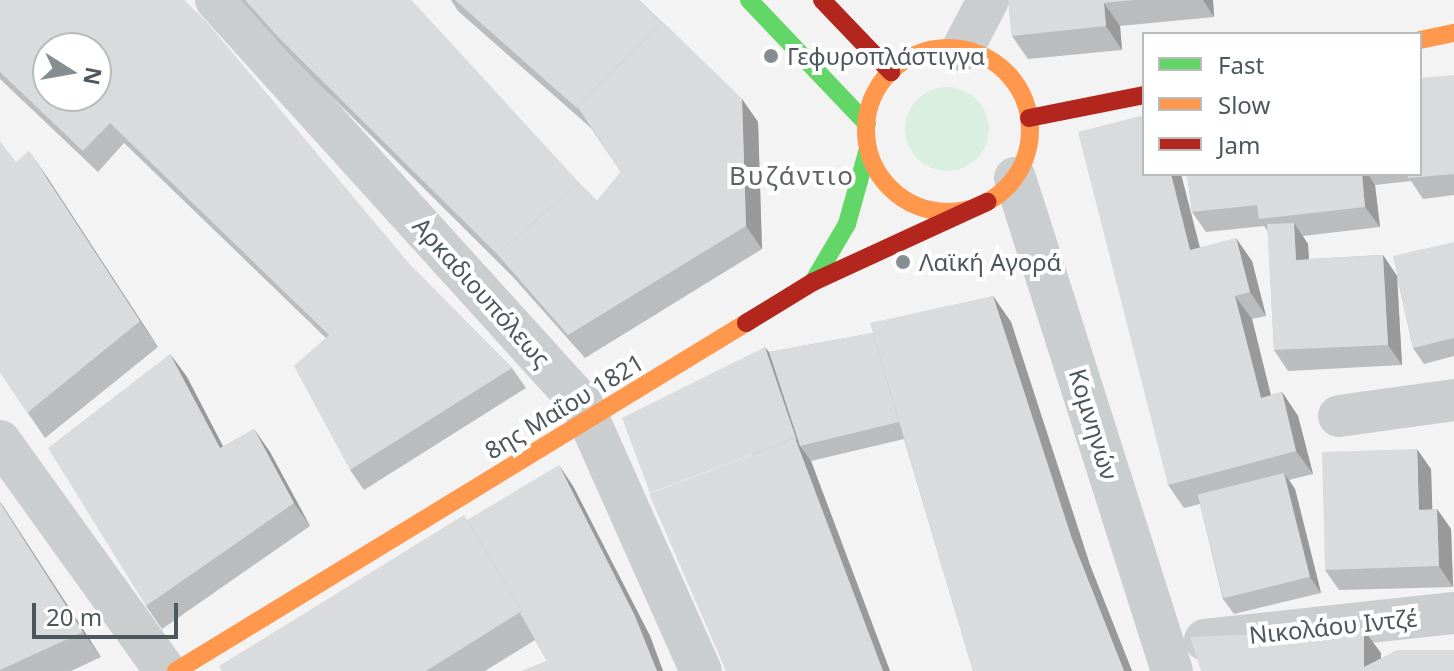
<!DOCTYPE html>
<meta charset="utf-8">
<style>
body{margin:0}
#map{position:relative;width:1454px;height:671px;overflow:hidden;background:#f4f3f3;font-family:"Noto Sans",sans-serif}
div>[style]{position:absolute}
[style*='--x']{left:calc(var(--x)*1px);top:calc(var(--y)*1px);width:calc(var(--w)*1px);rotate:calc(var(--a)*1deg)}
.green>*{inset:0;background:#dbefe0}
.round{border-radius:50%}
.street>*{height:42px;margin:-21px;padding:0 21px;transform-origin:21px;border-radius:21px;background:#cbcecf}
.fast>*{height:18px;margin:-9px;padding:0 9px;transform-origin:9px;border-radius:9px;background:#63d668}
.slow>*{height:18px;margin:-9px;padding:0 9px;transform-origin:9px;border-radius:9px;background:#ff974d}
.slow>.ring{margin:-9px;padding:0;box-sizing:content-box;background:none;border:18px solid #ff974d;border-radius:50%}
.jam>*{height:18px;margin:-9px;padding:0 9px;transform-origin:9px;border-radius:9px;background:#b3261e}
.wall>*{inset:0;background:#bbbcbd}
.shaded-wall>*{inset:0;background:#99999a}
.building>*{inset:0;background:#dadbdc;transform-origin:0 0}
.dots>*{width:22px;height:22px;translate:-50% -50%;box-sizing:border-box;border:4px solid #fff;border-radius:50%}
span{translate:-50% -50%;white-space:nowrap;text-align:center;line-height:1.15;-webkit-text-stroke:8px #fff;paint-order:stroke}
.poi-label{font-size:24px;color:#4c585e}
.left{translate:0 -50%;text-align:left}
.street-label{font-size:24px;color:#4c585e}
.neighbourhood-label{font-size:26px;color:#5f6366;letter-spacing:2px}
.legend{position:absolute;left:1142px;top:32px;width:280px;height:144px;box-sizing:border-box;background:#fff;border:2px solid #b7bcbf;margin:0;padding:10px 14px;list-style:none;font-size:24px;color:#4c585e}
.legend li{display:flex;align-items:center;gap:16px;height:40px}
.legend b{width:40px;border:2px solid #b7bcbf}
.north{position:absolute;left:32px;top:32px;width:80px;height:80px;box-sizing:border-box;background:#fff;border:2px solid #b7bcbf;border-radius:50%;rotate:101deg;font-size:22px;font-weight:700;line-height:32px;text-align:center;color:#4c585e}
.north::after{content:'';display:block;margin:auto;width:28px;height:36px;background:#878e92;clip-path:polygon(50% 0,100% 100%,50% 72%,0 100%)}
.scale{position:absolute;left:32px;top:603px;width:146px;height:36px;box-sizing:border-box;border:4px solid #4c585e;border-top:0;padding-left:10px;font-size:24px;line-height:28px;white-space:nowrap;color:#4c585e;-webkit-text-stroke:6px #fff;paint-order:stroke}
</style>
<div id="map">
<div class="green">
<div class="round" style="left:905px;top:87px;width:84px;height:84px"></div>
</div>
<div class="street">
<div style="--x:216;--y:0;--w:545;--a:47.83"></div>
<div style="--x:582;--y:404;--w:292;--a:66"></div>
<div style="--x:962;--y:50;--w:56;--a:-62.5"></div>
<div style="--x:1015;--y:178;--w:517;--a:72.34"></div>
<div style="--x:1339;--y:416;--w:116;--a:-7.9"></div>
<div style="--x:0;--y:441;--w:283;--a:54.3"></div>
<div style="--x:1205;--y:640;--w:250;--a:-6.2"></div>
</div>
<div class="fast">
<div style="--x:749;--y:0;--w:171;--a:46.4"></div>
<div style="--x:813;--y:282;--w:67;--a:-59.6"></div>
<div style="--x:847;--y:224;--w:78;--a:-74.4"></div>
</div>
<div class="slow">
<div style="--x:1420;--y:40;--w:35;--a:-12"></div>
<div class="ring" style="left:866px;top:48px;width:146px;height:146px"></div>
<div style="--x:176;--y:671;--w:668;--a:-31.41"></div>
</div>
<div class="jam">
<div style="--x:822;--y:0;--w:100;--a:46.2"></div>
<div style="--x:1029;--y:118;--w:117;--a:-11.3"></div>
<div style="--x:746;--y:323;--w:79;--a:-31.5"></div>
<div style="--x:813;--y:282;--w:192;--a:-24.7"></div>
</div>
<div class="wall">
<div style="clip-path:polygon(0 0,412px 267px,512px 368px,526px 388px,364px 490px,350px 470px,326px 338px,124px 143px,98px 172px,0 79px)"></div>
<div style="clip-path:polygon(241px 0,411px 0,579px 183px,597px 201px,621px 172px,591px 128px,458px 11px,451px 0,639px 0,742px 99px,758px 122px,762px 249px,585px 358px,513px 277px,292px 57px)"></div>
<div style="clip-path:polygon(1008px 0,1213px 0,1214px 17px,1120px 26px,1122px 50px,1028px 59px,1012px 36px)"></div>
<div style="clip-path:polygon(1454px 75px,1454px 195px,1423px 199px,1411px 181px,1375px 185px,1380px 227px,1303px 236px,1308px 244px,1309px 259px,1383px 255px,1397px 276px,1454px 242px,1454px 356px,1424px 364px,1413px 348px,1397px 276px,1402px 365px,1288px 371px,1274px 350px,1268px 232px,1264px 226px,1206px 232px,1192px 212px,1187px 174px,1420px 174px)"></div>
<div style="clip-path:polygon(16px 162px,47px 177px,158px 347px,45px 438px,0 372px)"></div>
<div style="clip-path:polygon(1144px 174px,1181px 174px,1200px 247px,1252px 261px,1266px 316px,1252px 319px,1271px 395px,1282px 392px,1298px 416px,1313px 474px,1289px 480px,1295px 489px,1321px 593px,1234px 614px,1223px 599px,1200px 504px,1184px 508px,1168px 485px)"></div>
<div style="clip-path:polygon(993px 296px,1011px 322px,1090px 565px,1132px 671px,973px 671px,904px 439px,811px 461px,890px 671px,726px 671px,765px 347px,769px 352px,873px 333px)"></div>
<div style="clip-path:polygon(170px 354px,187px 377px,223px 447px,254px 429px,270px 452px,310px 526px,162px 629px,146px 606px)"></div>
<div style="clip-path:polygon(1431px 469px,1432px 509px,1437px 509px,1451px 529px,1453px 587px,1339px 590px,1325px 570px)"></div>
<div style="clip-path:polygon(573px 486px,650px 636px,663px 671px,522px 671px,547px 661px,535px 640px,485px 671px,222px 671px,467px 520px)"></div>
<div style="clip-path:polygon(0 502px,4px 507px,101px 657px,71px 671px,0 671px)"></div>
</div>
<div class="shaded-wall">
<div style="clip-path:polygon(1203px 0,1213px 0,1214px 17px)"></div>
<div style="clip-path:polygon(1104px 3px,1120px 26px,1122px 50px,1106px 26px)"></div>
<div style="clip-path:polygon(742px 99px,758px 122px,762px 249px,746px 226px)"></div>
<div style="clip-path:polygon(29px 151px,47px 177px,158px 347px,140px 321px)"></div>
<div style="clip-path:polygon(1171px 174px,1181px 174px,1206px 273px,1190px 250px)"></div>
<div style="clip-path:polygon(1362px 174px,1368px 174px,1375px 185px,1380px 227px,1365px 207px)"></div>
<div style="clip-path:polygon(1294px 223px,1308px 244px,1310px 280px,1296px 260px)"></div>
<div style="clip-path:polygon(1236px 238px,1252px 261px,1266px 316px,1250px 292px)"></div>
<div style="clip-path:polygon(1383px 255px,1397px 276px,1402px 365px,1388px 345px)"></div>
<div style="clip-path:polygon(993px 296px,1011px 322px,1090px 565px,1132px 671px,1124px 671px,1072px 539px)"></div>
<div style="clip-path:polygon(1235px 296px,1252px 319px,1277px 421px,1261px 398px)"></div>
<div style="clip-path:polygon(765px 347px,780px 368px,800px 446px,811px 461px,890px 671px,883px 671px,795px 438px)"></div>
<div style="clip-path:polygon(170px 354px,187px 377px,236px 471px,220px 448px)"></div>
<div style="clip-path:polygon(1282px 392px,1298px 416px,1313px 474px,1296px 451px)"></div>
<div style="clip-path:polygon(254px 429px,270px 452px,310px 526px,294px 503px)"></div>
<div style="clip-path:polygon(1417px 449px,1431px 469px,1433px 530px,1419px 510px)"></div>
<div style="clip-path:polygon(559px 465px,573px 486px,650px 636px,663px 671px,657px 671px)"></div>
<div style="clip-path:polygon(1284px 473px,1295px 489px,1321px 593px,1310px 577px)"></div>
<div style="clip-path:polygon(0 502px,101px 657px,83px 632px)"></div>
<div style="clip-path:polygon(1437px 509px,1451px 529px,1453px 587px,1439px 566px)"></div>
<div style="clip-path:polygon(1364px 630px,1381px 653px,1381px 671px,1364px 667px)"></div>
</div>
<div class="building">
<div style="clip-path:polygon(evenodd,0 0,184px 0,206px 21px,412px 267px,512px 368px,350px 470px,294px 366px,329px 335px,110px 123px,83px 151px,0 72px,0 0,48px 48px,96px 48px,96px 96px,48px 96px,48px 48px)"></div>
<div style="clip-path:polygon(245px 0,411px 0,579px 183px,497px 254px,499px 256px,278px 37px)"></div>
<div style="clip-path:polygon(455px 0,639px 0,662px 23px,577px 106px,578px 109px)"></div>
<div style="clip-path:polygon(1008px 0,1134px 0,1104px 3px,1106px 26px,1012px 36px)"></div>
<div style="clip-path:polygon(663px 22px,742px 99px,746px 226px,568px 335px,497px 254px,579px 183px,597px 201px,621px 172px,577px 106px)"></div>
<div style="clip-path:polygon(1454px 75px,1454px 174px,1408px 178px,1408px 174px,1420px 174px,1420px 78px)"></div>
<div style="clip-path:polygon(1144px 115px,1144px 174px,1171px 174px,1190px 250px,1236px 238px,1250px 292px,1235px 296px,1261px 398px,1282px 392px,1296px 451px,1168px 485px,1078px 132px)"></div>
<div style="clip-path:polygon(0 141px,16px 162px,29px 151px,140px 321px,27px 413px,0 372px)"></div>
<div style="clip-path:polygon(1187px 174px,1362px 174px,1365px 207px,1259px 219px,1257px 205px,1192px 212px)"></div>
<div style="clip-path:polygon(1294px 223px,1296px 260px,1383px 255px,1388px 345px,1274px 350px,1267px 224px)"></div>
<div style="clip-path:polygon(1454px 242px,1454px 338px,1413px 348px,1393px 256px)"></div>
<div style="clip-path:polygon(993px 296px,1072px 539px,1124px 671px,973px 671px,870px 323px)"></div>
<div style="clip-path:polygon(873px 333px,899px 422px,800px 446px,769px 352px)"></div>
<div style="clip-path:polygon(765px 347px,797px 441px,795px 438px,650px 493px,622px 418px)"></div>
<div style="clip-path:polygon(170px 354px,220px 448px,254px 429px,294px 503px,146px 606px,48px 448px)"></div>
<div style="clip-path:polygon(795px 438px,883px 671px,726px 671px,649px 494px)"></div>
<div style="clip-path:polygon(1417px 449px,1419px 510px,1437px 509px,1439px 566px,1325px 570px,1322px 452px)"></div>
<div style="clip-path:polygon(559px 465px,635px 616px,657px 671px,522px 671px,547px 661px,520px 613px,522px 611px,467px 520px)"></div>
<div style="left:1284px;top:473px;width:107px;height:89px;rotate:76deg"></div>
<div style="clip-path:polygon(0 503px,83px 632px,0 670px)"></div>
<div style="clip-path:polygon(464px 515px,522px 611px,426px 671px,222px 671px,219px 666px)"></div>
<div style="clip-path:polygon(1364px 630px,1364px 667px,1397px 650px,1454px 650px,1454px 671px,1201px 671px,1190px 637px)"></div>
</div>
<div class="dots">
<div style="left:771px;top:56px;background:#878e92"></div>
<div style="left:903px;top:262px;background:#878e92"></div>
</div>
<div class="poi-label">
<span class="left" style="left:787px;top:56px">Γεφυροπλάστιγγα</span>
<span class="left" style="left:919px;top:262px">Λαϊκή Αγορά</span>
</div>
<div class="street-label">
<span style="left:482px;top:292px;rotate:48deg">Αρκαδιουπόλεως</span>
<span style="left:564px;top:406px;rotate:-31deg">8ης Μαΐου 1821</span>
<span style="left:1094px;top:424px;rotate:73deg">Κομνηνών</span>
<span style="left:1333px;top:626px;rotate:-6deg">Νικολάου Ιντζέ</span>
</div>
<div class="neighbourhood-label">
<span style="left:792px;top:176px">Βυζάντιο</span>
</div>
<ul class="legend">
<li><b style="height:10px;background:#63d668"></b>Fast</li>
<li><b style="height:10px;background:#ff974d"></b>Slow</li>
<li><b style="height:10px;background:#b3261e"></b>Jam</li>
</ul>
<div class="north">N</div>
<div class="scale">20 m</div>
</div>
